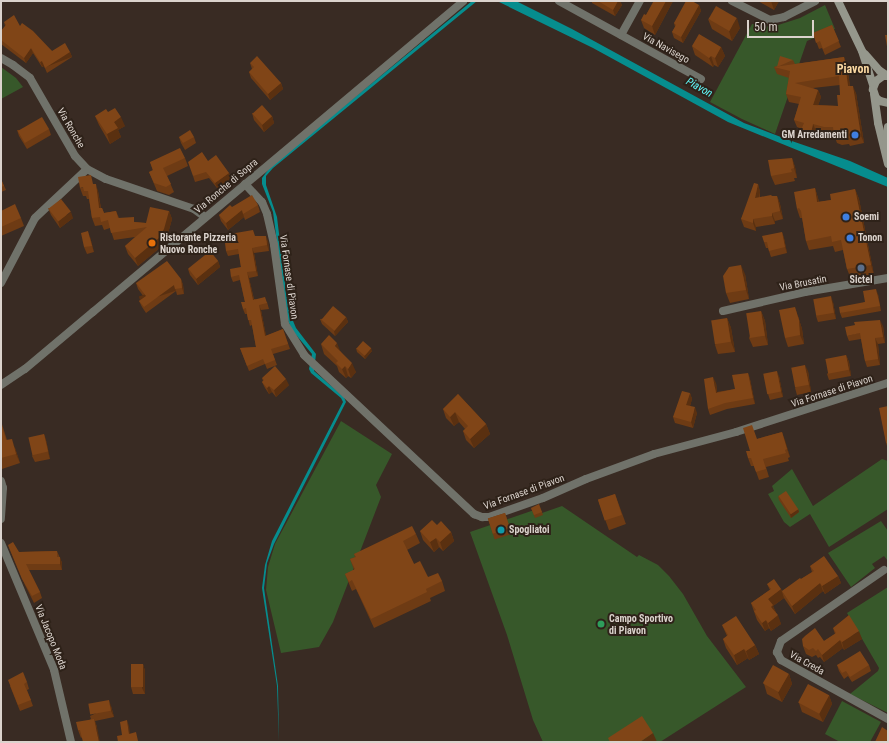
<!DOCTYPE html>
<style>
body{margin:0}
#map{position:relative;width:889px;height:743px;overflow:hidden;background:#392b23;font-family:"Roboto Condensed",sans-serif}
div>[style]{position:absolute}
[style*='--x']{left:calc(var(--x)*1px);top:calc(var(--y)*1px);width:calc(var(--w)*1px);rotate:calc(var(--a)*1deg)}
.green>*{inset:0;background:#37582a}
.water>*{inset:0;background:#068d8e}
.minor>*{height:8px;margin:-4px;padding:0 4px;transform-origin:4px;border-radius:4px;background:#70726a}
.secondary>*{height:8px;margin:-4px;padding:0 4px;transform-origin:4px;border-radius:4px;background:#95978c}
.wall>*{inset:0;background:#6e3b14;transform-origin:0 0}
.shaded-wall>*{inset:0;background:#5a3010;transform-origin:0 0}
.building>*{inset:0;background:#804517;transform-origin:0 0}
.dots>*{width:11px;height:11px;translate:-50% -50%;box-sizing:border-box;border:2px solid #2e2219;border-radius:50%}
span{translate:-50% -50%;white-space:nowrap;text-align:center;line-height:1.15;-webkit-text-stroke:4px #2e2219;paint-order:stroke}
.street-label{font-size:10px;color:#dbd3cd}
.poi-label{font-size:10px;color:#dbd3cd;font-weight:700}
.right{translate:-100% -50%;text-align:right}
.left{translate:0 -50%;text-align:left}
.water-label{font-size:11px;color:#61fbfc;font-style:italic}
.quarter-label{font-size:12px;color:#fbd9a2;font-weight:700}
.frame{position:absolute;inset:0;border:2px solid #dbd3cd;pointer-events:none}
.scale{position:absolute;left:747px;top:20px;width:67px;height:18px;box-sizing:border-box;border:2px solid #dbd3cd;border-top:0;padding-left:5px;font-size:12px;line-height:14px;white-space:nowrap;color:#dbd3cd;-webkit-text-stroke:3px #2e2219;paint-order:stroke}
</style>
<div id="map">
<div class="green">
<div style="clip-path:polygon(825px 5px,835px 29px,807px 41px,775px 134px,742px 119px,710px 102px,752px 24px,772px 27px,800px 18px)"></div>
<div style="clip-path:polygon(1px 67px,16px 78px,23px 87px,1px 99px)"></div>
<div style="clip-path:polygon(341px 421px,392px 454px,376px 485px,381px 497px,333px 622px,319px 647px,281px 653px,266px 590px,268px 567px,275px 544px)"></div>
<div style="clip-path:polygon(882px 459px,888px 461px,888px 509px,829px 547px,810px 514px,790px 527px,784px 522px,768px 494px,774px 491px,772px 486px,792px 469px,813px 506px)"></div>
<div style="clip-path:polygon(562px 506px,637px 557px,639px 555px,658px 565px,669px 576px,683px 594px,707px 636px,746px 687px,660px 742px,543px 742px,533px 720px,507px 635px,470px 532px,540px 508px,542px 513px)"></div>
<div style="clip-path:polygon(881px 521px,888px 531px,888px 561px,884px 556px,872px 564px,875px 568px,851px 587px,828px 553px)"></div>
<div style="clip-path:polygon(888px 587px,888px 713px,850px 694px,878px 671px,879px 668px,847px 613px)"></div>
<div style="clip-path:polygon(842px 701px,881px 722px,870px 742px,840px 742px,825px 734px)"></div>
</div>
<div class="water">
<div style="clip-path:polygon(472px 1px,477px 1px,273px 168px,266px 176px,266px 185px,277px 217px,287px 300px,291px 316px,296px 328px,316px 354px,314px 371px,344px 397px,346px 402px,274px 544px,267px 563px,264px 588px,278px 686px,279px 742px,277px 686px,262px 588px,265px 565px,272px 541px,343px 402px,341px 398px,311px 373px,309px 369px,312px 354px,292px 330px,287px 318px,273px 212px,262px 184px,262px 178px,271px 166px)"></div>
<div style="clip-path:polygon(497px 1px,516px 1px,572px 29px,744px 123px,786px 139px,850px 161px,888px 178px,888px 187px,728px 122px,593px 48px)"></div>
</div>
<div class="minor">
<div style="--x:559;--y:1;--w:162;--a:28.8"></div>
<div style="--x:732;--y:1;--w:42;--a:26.6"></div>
<div style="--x:770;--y:20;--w:14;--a:-12"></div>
<div style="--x:784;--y:17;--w:35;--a:-27"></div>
<div style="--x:621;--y:35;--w:39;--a:-61"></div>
<div style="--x:1;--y:58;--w:14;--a:30"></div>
<div style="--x:13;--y:65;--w:21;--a:37"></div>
<div style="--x:30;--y:78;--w:90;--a:60"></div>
<div style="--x:75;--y:156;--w:18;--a:47"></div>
<div style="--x:87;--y:169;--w:21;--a:28"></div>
<div style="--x:106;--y:179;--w:93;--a:18.8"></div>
<div style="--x:194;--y:209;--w:14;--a:36"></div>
<div style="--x:245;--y:184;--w:25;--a:47"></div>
<div style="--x:262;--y:202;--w:13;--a:67"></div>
<div style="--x:267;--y:214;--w:32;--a:77"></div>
<div style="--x:274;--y:245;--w:80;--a:82.1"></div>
<div style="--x:285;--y:324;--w:36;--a:58"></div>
<div style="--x:304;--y:355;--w:233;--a:43.1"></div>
<div style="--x:474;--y:514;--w:9;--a:21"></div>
<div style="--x:482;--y:517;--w:7;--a:0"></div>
<div style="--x:489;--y:517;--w:57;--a:-19.4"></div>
<div style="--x:543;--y:498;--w:47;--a:-23.8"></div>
<div style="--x:586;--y:479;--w:72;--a:-20.2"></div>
<div style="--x:654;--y:454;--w:85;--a:-15"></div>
<div style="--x:736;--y:432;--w:160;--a:-17.9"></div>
<div style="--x:1;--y:283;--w:73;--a:-62.4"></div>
<div style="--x:35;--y:218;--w:71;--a:-43.3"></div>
<div style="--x:723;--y:311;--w:84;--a:-13"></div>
<div style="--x:805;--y:292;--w:84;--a:-9.6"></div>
<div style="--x:1;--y:385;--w:29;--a:-34"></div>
<div style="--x:25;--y:369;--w:89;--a:-40"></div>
<div style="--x:93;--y:312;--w:483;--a:-40"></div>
<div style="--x:1;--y:481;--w:7;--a:74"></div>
<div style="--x:3;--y:488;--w:31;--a:94"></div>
<div style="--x:1;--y:543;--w:138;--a:67.3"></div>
<div style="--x:54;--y:670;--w:74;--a:76.7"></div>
<div style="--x:884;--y:570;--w:125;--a:145.4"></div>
<div style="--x:781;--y:641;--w:12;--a:110"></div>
<div style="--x:777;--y:652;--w:9;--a:63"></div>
<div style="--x:781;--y:660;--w:122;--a:28.9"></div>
</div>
<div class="secondary">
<div style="--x:838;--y:1;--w:55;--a:64.4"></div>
<div style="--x:862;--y:51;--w:36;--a:72"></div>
<div style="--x:865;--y:54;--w:23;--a:49"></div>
<div style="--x:880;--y:71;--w:9;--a:32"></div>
<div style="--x:888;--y:76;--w:5;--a:180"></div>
<div style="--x:883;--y:76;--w:9;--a:144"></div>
<div style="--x:876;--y:81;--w:9;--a:111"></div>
<div style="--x:873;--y:89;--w:9;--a:72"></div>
<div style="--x:876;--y:98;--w:5;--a:37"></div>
<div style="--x:880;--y:101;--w:8;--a:14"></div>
<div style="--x:874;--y:94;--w:29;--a:82"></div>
<div style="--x:878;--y:123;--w:42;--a:76.3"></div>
<div style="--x:886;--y:145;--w:18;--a:-84"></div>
</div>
<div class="wall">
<div style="clip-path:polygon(592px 1px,620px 1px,622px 5px,615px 16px,592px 3px)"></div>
<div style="clip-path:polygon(653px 1px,673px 1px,655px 35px,644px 28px,641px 20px,646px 15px,653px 2px)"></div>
<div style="clip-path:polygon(758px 1px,779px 1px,774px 10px)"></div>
<div style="clip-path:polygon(699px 5px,701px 11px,683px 43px,674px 38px,672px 32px,675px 27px,674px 23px)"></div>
<div style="clip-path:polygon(708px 19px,740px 28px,732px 41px,712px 29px)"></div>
<div style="clip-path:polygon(4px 22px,20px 26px,52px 51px,70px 52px,72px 57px,47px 73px,44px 66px,42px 67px,33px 53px,26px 63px,1px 44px,1px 31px,5px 26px)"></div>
<div style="clip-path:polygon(832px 25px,841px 47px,825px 55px,822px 48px,819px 49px,813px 33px)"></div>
<div style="clip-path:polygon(692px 46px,721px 47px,725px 56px,718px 67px,714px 65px,713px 67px,695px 55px)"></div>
<div style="clip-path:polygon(evenodd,844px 57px,847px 65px,850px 86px,856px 93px,864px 143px,850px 146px,849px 144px,842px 145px,837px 143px,834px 135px,827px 135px,816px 131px,813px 140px,804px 137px,802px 129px,797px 127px,794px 120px,799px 104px,789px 102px,786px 94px,789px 78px,777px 74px,774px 67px,777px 66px,793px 60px,795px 64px,844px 57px,840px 85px,840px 95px,838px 106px,818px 105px,821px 97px,818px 90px,813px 88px,840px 85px)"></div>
<div style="clip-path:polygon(250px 63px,281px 83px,283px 89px,270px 100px,251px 78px,249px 72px,252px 69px)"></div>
<div style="clip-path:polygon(108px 112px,125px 126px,118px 130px,121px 137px,110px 144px,99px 125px,95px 116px)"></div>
<div style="clip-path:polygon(252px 113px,272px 116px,274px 123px,264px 132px,254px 120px)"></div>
<div style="clip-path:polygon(49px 129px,51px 135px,27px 149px,19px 136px,17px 130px)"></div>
<div style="clip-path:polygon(179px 137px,194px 137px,196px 143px,185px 150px,181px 143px)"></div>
<div style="clip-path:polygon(185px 158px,188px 166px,167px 176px,174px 192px,169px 195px,157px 191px,149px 172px,153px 171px,150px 162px)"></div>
<div style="clip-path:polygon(792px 158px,795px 167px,797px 178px,794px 178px,795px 181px,775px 185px,771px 176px)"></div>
<div style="clip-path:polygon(208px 161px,229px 173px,231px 179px,217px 188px,209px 178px,195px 182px,193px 176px)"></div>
<div style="clip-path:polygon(1px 179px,6px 190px,1px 192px)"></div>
<div style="clip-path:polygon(94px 184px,98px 191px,101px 208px,102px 208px,104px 213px,116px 211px,119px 218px,135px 222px,146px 223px,169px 211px,172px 219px,167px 237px,162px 246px,138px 266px,128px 254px,125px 246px,135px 237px,114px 240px,110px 228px,104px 230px,102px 225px,95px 226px,92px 218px,89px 199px,87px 199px,86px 196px,83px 196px,80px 188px)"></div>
<div style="clip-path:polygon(758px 184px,760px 192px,760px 197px,777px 196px,780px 204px,783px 219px,775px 221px,775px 224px,756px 227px,756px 231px,744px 227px,741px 219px)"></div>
<div style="clip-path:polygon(815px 188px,818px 198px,819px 202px,831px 200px,855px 189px,859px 199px,874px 275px,851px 279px,847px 269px,843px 250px,835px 252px,833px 246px,809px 250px,806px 241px,802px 218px,800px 218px,797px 209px)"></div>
<div style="clip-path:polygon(258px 205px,260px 212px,245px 220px,244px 217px,228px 230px,221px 221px,219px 215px,232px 207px)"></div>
<div style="clip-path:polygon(48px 208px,73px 218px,60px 228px,51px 215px)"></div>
<div style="clip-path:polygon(1px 211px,21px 218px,24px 226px,1px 236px)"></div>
<div style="clip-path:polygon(782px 232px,784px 238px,787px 253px,771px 257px,768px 248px,766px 248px,764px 242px)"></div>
<div style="clip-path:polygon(256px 236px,268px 241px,269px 251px,254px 253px,258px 276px,249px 278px,254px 299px,267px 302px,269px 309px,261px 310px,266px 336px,283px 329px,290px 349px,273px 354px,277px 365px,267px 369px,265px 364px,249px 371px,240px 348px,256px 347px,252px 325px,250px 326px,247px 314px,245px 314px,243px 309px,245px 302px,240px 280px,233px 282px,231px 277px,241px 267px,239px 254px,228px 256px,226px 251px)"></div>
<div style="clip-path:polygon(90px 237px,94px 252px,87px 254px,84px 247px)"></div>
<div style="clip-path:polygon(218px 261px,220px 267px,198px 285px,190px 275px,188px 269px)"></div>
<div style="clip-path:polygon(745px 274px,749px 299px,730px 303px,726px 293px)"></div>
<div style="clip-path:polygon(181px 279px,183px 285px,184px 294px,177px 295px,176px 291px,146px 313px,142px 307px,139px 301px,144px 297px,138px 289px,136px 283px)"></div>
<div style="clip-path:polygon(878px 294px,881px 311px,842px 318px,840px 313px,865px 302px)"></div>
<div style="clip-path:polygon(833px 302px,836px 319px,818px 322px,816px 316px)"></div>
<div style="clip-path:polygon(761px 311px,765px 321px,768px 345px,753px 347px,749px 338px)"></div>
<div style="clip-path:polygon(798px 316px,802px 329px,804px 344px,788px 347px,785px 338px)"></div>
<div style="clip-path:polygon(346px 317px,348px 322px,335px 336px,322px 324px,320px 319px)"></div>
<div style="clip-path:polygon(727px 318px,731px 328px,735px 352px,718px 354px,715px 345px)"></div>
<div style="clip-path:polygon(883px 326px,885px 343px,878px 344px,880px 365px,867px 367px,865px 361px,861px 339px,849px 341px,847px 336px)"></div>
<div style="clip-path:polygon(321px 344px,340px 351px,356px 372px,351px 378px,348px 376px,346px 378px,339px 372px,337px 366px,324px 354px)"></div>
<div style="clip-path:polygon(356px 348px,372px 351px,365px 359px,357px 352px)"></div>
<div style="clip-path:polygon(846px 355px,849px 362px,851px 376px,829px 380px,827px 374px)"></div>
<div style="clip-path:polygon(808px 371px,811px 392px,797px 395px,795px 388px)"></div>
<div style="clip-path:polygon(748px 373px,750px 379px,755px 404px,727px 409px,710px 415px,708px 409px,716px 383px,717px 392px,735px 389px)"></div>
<div style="clip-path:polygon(779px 376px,783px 397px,770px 400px,768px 394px)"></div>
<div style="clip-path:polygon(262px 378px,289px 385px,276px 397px,272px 392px,269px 394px,265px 388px,262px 382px,263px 381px)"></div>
<div style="clip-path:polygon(690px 393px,692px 399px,690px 406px,697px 413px,693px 428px,675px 423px,673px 417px)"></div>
<div style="clip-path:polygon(458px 394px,486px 424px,490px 434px,474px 448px,466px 440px,463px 431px,465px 429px,459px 422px,454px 426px,446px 418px,443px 409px)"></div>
<div style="clip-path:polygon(888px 406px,888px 449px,886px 443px)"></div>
<div style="clip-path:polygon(1px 421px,7px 440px,15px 448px,20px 463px,2px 469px,1px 467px)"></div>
<div style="clip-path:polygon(782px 432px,790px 457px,788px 458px,789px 461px,766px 467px,769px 477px,759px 480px,754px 466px,751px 466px,748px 458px,750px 451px,757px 439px)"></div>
<div style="clip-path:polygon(44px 434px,46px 440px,50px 459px,35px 462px,32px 456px)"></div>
<div style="left:615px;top:494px;width:32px;height:18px;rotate:70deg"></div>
<div style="clip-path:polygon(778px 496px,798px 509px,799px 512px,791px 518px,779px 500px)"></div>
<div style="clip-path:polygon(531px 508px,542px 512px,543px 515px,535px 518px)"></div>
<div style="left:505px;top:513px;width:22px;height:18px;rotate:72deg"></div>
<div style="clip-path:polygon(437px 525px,451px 532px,454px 541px,443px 551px,439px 547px,434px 552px,423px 540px,420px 531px)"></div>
<div style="clip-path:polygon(416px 534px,420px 543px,407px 550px,414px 564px,428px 577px,442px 581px,445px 591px,430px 598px,431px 601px,374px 628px,356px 589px,352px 591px,345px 574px,354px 570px,350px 559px,355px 557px,354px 554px)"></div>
<div style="clip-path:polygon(8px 545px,19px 552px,57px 551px,62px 563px,62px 570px,29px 570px,40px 592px,42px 598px,34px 603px,25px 585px)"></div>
<div style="clip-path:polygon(810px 566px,838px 576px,841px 583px,825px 594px,823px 591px,795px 614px,784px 598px,773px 606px,781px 624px,771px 631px,769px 628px,765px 631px,757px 620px,751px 603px,770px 590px,767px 584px,781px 589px,782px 591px,812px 572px)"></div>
<div style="clip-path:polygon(722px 625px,755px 645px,759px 654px,749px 660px,748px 658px,737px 665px,726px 648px,723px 639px,727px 636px)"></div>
<div style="clip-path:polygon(833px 628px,862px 639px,844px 650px,843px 648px,824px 662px,820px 657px,818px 658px,816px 655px,812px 657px,806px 654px,803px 646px,824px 641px,835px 634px)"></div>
<div style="clip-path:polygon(143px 664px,145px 671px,145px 694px,133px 694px,131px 687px)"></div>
<div style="clip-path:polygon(837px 665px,869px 665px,871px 671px,852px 682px,848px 676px,844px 679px,839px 671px)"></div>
<div style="clip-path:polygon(789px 674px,792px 684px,782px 702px,767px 694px,764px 684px)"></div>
<div style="clip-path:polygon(27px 682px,29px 689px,27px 690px,33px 706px,20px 711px,10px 686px)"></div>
<div style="clip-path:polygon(829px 695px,832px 704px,823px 722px,802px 712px,799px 703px)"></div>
<div style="clip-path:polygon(111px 706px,114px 717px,95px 721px,97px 727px,81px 738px,78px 730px,91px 719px,90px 716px)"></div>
</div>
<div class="shaded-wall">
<div style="clip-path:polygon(618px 1px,620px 1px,622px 5px,615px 16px,613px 10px)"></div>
<div style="clip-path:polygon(666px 1px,673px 1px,655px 35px,652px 26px)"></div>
<div style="clip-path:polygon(771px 1px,779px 1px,774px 10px)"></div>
<div style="clip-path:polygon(699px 5px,701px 11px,683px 43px,681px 37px)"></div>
<div style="clip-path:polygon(737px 18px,740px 28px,732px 41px,729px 31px)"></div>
<div style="clip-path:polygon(721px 47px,725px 56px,718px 67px,715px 58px)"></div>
<div style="clip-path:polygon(31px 48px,33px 53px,26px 63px,24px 58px)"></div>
<div style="left:70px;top:52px;width:5px;height:30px;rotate:68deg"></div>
<div style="clip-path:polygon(711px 56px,714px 65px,713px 67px,709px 58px)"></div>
<div style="clip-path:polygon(844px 57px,847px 65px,851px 94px,848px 86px)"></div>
<div style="left:42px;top:61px;width:5px;height:2px;rotate:68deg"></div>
<div style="clip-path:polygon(281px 83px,283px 89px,270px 100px,268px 94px)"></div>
<div style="clip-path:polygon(853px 86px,856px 93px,864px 143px,861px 136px)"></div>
<div style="clip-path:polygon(818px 90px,821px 97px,816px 112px,813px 105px)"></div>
<div style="clip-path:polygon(272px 116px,274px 123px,264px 132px,262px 125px)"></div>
<div style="clip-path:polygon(121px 117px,125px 126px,118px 130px,121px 137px,110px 144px,107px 134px,114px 122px)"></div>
<div style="clip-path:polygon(813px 124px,816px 131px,813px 140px,811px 133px)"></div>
<div style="clip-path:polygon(792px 158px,795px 167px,797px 178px,794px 168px)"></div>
<div style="clip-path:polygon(229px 173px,231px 179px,217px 188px,215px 183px)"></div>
<div style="clip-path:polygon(96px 184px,98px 191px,102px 216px,99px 208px)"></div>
<div style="clip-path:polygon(758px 184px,760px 192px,758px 206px,755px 198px)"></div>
<div style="clip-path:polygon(815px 188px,818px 198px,821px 212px,817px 202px)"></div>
<div style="clip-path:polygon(855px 189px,859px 199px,874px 275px,871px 265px)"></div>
<div style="clip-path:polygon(777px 196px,780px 204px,783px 219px,780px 211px)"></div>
<div style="clip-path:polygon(242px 210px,244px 217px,228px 230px,226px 223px)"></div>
<div style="clip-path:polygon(169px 211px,172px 219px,167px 237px,162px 246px,138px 266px,135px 258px)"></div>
<div style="clip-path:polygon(71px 212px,73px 218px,60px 228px,58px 221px)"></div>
<div style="clip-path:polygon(772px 213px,775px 221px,775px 224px,772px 216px)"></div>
<div style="clip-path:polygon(753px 219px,756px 227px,756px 231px,753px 223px)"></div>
<div style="clip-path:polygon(88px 231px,90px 237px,94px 252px,92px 246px)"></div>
<div style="clip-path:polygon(782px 232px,784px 238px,787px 253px,785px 247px)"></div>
<div style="clip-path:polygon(266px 236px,268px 241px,269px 251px,267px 245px)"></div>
<div style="clip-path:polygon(252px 248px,254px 253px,258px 276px,256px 271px)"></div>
<div style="clip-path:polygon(218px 261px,220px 267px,198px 285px,196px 279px)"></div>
<div style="clip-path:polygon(741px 265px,745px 274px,749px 299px,746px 290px)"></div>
<div style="clip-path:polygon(247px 272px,249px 278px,255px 305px,253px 300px)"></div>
<div style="clip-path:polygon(181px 279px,183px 285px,184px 294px,182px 288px)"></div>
<div style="left:174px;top:285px;width:6px;height:37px;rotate:72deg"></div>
<div style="clip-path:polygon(876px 289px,878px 294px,881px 311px,880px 306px)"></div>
<div style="clip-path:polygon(831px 296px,833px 302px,836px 319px,834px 313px)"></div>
<div style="clip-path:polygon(259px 305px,261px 310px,267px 341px,265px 336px)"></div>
<div style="clip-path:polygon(795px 307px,802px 329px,804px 344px,800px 335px)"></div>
<div style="clip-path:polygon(761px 311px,765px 321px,768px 345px,765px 336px)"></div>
<div style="clip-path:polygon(346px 317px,348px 322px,335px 336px,334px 331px)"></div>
<div style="clip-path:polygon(727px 318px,731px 328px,735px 352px,731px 342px)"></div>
<div style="clip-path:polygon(880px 320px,883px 326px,885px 343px,883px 337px)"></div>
<div style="clip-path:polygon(875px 338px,878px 344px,880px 365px,878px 359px)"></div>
<div style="clip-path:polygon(337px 343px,341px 353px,335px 346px)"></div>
<div style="clip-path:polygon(371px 348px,372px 351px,365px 359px,364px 356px)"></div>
<div style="clip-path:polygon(846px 355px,849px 362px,851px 376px,849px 370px)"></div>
<div style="clip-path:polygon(352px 363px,356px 372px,351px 378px,348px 369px)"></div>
<div style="clip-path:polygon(805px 365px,808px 371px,811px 392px,809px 385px)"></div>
<div style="clip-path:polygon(345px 366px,348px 376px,346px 378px,342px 369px)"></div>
<div style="clip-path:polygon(777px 371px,779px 376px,783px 397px,781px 392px)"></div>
<div style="clip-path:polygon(748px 373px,750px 379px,755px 404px,753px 398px)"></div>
<div style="clip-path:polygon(713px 377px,716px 383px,718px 399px,716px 393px)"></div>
<div style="clip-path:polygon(286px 379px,289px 385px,276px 397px,274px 390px)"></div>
<div style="clip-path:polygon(269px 386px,272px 392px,269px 394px,267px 388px)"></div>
<div style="clip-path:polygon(690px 393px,692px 399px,689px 410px,686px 405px)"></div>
<div style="clip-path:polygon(695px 407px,697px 413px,693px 428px,691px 422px)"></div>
<div style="clip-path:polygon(455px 412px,459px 422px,454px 426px,450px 417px)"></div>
<div style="clip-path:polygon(486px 424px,490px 434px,474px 448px,470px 439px)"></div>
<div style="clip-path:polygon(782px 432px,785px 440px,790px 457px,787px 449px)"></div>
<div style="clip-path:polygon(44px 434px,46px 440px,50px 459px,48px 452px)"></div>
<div style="clip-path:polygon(12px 439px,20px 463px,16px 454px)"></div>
<div style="clip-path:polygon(798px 509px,799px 512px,791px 518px,790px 514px)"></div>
<div style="clip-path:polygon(451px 532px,454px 541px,443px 551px,440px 542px)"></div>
<div style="clip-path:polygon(436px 538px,439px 547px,434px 552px,430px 542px)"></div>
<div style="clip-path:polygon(60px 557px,62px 563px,62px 570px,60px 564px)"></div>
<div style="clip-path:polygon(838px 576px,841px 583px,825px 594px,822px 586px)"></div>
<div style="clip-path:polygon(820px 583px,823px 591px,795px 614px,792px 606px)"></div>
<div style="clip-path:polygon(781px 589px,784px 598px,773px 606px,776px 613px,774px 615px,768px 599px)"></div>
<div style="clip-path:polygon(778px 615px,781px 624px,771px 631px,768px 623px)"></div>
<div style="clip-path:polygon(766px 620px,769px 628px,765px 631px,762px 623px)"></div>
<div style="clip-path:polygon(859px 631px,862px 639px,844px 650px,842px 642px)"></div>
<div style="clip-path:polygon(840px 640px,843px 648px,824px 662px,822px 655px)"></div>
<div style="clip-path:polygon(755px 645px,759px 654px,749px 660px,746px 651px)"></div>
<div style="clip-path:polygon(744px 649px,748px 658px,737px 665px,734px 655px)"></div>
<div style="clip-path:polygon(143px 664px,145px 671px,145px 694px,142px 688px)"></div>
<div style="clip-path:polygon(789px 674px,792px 684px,782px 702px,778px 692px)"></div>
<div style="clip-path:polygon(829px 695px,832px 704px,823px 722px,819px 713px)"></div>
<div style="clip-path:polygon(109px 700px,111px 706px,114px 717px,111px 711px)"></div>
<div style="clip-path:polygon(94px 719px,97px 727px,100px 742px,99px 742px)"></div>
<div style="clip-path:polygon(127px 720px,129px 726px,131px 739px,129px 734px)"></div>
<div style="clip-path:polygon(653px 733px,657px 742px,640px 742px)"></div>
</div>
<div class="building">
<div style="clip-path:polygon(598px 1px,618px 1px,613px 10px)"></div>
<div style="clip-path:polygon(654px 1px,666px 1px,652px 26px,641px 20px,644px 14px,646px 15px)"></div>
<div style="clip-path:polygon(686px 1px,692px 1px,699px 5px,681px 37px,672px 32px,676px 25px,674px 23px)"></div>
<div style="left:716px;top:6px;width:24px;height:15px;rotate:30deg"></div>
<div style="clip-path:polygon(14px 15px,20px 26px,22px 23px,33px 31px,52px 51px,65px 43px,70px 52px,45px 68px,42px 61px,40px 62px,31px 48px,24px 58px,1px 40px,1px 31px,6px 25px,4px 22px)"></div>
<div style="clip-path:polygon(832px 25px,839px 41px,823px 49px,820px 41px,816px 43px,813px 33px)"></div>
<div style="clip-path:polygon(699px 34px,721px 47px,715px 58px,711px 56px,709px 58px,692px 46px)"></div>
<div style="clip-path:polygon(885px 35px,888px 35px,888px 52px)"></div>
<div style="clip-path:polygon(257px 56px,281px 83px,268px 94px,249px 72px,254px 67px,250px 63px)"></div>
<div style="clip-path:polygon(780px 56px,793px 60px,777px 67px)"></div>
<div style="clip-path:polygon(evenodd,844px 57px,848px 86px,853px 86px,861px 136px,847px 138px,846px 136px,839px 137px,834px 135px,833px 127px,824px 127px,813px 124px,811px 133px,801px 130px,804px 123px,794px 120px,801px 97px,786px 94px,790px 71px,774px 67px,844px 57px,839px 76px,840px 95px,837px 95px,838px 106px,813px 105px,818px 90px,795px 83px,839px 76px)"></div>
<div style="left:262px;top:105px;width:15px;height:13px;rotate:48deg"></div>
<div style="clip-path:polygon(115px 108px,121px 117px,114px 122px,118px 128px,107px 134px,95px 116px,106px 109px,108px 112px)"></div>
<div style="left:42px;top:117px;width:14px;height:28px;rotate:60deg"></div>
<div style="clip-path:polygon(190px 130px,194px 137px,183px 143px,179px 137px)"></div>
<div style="clip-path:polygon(180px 148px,185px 158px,163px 168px,171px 184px,166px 187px,154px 183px,149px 172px,153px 170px,150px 162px)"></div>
<div style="clip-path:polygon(202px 152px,208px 161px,216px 155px,229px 173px,215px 183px,206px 172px,193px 176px,188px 162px)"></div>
<div style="clip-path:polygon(792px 158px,794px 168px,791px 169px,792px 172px,771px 176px,768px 160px)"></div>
<div style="clip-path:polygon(91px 175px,93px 184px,96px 184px,99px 208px,102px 208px,104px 213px,116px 211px,118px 218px,134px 217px,134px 222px,146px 223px,150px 207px,169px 211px,164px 229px,159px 238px,135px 258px,125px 246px,147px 227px,111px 233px,108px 220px,101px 222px,100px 217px,92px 218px,88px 191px,84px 191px,83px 187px,80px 188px,78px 177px)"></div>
<div style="clip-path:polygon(1px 179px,4px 186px,1px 187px)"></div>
<div style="clip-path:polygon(754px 183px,758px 184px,755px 198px,771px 195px,772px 196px,777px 196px,780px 211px,772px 213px,772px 216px,753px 219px,753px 223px,741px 219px)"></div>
<div style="clip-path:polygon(815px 188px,817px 202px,831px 200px,830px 194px,855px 189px,871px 265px,847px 269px,841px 240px,832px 242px,831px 236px,806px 241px,801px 211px,799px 208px,797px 209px,794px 192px)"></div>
<div style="clip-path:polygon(252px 195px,258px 205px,243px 214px,242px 210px,226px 223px,219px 215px,230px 205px,232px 207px)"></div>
<div style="left:61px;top:199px;width:16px;height:16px;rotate:52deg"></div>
<div style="clip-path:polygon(15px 204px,21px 218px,1px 227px,1px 211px)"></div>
<div style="clip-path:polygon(253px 230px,255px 236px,266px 236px,267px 245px,252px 248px,256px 271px,247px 272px,253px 300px,265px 297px,267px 303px,259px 305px,265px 336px,283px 329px,288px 344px,271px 349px,275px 360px,265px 364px,263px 359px,247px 366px,240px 348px,256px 347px,251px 320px,248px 320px,246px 308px,243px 309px,241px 302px,245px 302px,239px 275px,231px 277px,230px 269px,241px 267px,238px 249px,226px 251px,224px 235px)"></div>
<div style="clip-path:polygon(88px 231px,92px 246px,84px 247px,81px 233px)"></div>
<div style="clip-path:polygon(782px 232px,785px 247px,769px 251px,767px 242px,764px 242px,762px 236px)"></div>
<div style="left:210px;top:251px;width:13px;height:28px;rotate:51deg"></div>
<div style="clip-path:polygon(167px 261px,181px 279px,182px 288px,175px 289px,174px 285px,144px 307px,139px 301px,146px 296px,136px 283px)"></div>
<div style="clip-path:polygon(741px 265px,746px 290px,726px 293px,723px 276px,729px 267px)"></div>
<div style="clip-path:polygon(876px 289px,880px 306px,840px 313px,839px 307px,865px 302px,863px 291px)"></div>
<div style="left:831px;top:296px;width:17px;height:18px;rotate:80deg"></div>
<div style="left:333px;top:306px;width:17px;height:18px;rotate:40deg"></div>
<div style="clip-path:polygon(795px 307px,799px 320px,800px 335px,785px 338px,779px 310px)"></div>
<div style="left:761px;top:311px;width:25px;height:15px;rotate:81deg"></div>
<div style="left:727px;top:318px;width:24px;height:16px;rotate:81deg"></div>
<div style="clip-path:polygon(880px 320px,883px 337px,875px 338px,878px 359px,865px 361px,860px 333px,847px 336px,845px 327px,855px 325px,854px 322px)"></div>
<div style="clip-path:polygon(329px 335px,337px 343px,335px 346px,352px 363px,348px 369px,345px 366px,342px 369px,336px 363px,338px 361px,321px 344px)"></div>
<div style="left:363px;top:341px;width:11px;height:10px;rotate:41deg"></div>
<div style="left:846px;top:355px;width:15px;height:21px;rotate:79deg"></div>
<div style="left:805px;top:365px;width:20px;height:14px;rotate:79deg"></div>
<div style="clip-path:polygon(275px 366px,286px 379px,274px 390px,269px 386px,267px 388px,262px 382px,264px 380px,262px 378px)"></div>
<div style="left:777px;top:371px;width:21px;height:14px;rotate:79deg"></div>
<div style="clip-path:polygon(748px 373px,753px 398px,725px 403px,708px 409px,704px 379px,713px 377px,716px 393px,735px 389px,732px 375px)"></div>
<div style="clip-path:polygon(682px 391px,690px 393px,686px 405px,695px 407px,691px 422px,673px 417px)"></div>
<div style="clip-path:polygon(458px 394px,486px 424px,470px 439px,463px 431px,468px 426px,455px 412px,450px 417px,443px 409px)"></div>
<div style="clip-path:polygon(888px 406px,888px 443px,886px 443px,879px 408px)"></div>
<div style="clip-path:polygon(1px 423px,6px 440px,12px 439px,16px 454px,1px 458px)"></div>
<div style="clip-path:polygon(752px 425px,757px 439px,782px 432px,787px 449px,785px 450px,786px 453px,763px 459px,766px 469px,756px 472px,751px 458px,748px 458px,746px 451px,750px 451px,743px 428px)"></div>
<div style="left:44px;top:434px;width:18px;height:16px;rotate:77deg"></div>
<div style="left:786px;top:491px;width:22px;height:9px;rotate:56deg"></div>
<div style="left:615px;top:494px;width:22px;height:18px;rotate:72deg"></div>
<div style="clip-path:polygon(539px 504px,542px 512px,534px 515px,531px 508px)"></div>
<div style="left:505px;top:513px;width:16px;height:18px;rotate:72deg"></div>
<div style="clip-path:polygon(432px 520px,437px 525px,441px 521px,451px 532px,440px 542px,436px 538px,430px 542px,420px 531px)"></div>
<div style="clip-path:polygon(412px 526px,416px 534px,403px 541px,414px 564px,420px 561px,428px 577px,438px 573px,442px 581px,426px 589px,427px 592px,371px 619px,352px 580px,349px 582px,345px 574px,355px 569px,350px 559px,356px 557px,354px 554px)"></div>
<div style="clip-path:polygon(13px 542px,19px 552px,57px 551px,57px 557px,60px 557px,60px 564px,26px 564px,40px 592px,32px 596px,22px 579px,8px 545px)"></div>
<div style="clip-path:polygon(824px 556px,838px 576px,822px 586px,820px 583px,792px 606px,782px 591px,800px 578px,801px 579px,814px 571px,810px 566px)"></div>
<div style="clip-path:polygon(774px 579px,781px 589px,768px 599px,773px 605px,771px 607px,778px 615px,768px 623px,766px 620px,762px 623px,754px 611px,756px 610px,751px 603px,771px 589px,767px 584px)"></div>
<div style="clip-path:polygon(849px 615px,859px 631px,842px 642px,840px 640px,822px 655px,818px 649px,816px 651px,813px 648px,809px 650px,803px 646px,802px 639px,805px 636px,815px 628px,824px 641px,836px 633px,833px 628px)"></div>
<div style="clip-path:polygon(736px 616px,755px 645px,746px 651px,744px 649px,734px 655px,723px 639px,728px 635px,722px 625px)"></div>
<div style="clip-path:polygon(860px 651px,869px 665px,850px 677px,846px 671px,842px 673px,837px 665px)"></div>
<div style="left:131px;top:664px;width:12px;height:23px"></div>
<div style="left:773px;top:665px;width:18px;height:21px;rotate:29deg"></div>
<div style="clip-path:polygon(23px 672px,27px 682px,24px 684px,31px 700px,18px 705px,8px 680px)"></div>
<div style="left:808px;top:684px;width:24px;height:21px;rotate:28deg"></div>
<div style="left:109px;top:700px;width:11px;height:21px;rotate:80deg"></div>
<div style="clip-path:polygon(642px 716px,653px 733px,640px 742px,610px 742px,608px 738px)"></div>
<div style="clip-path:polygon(94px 719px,99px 742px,83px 742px,80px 730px,78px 730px,76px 722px)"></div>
<div style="clip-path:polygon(127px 720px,129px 734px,136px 732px,138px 741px,118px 742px,117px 736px,122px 735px,120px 722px)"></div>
<div style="clip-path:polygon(882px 727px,888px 731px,888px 742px,875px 742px)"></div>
</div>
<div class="dots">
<div style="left:855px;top:135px;background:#3f7fe0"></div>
<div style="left:846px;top:217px;background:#3f7fe0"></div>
<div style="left:850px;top:238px;background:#3f7fe0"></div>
<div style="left:152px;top:243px;background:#e8710a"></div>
<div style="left:861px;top:268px;background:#5c6f8a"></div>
<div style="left:501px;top:530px;background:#0f9aa8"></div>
<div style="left:601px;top:624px;background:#2e9e5b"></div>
</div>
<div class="street-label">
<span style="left:666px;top:48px;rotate:29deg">Via Navisego</span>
<span style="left:71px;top:128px;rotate:60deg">Via Ronche</span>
<span style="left:226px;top:186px;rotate:-40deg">Via Ronche di Sopra</span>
<span style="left:289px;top:277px;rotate:82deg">Via Fornase di Piavon</span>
<span style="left:803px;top:283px;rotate:-11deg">Via Brusatin</span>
<span style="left:832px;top:391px;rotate:-18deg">Via Fornase di Piavon</span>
<span style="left:524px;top:492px;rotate:-20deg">Via Fornase di Piavon</span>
<span style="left:51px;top:637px;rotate:68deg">Via Jacopo Moda</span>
<span style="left:807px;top:663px;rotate:29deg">Via Creda</span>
</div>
<div class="poi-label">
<span class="right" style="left:847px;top:135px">GM Arredamenti</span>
<span class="left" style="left:854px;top:217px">Soemi</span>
<span class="left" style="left:160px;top:243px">Ristorante Pizzeria<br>Nuovo Ronche</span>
<span class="left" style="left:858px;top:238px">Tonon</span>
<span style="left:861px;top:280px">Sictel</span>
<span class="left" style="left:509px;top:530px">Spogliatoi</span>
<span class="left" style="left:609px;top:624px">Campo Sportivo<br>di Piavon</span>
</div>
<div class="water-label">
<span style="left:699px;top:88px;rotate:29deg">Piavon</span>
</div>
<div class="quarter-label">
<span style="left:853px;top:70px">Piavon</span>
</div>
<div class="frame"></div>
<div class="scale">50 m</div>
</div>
